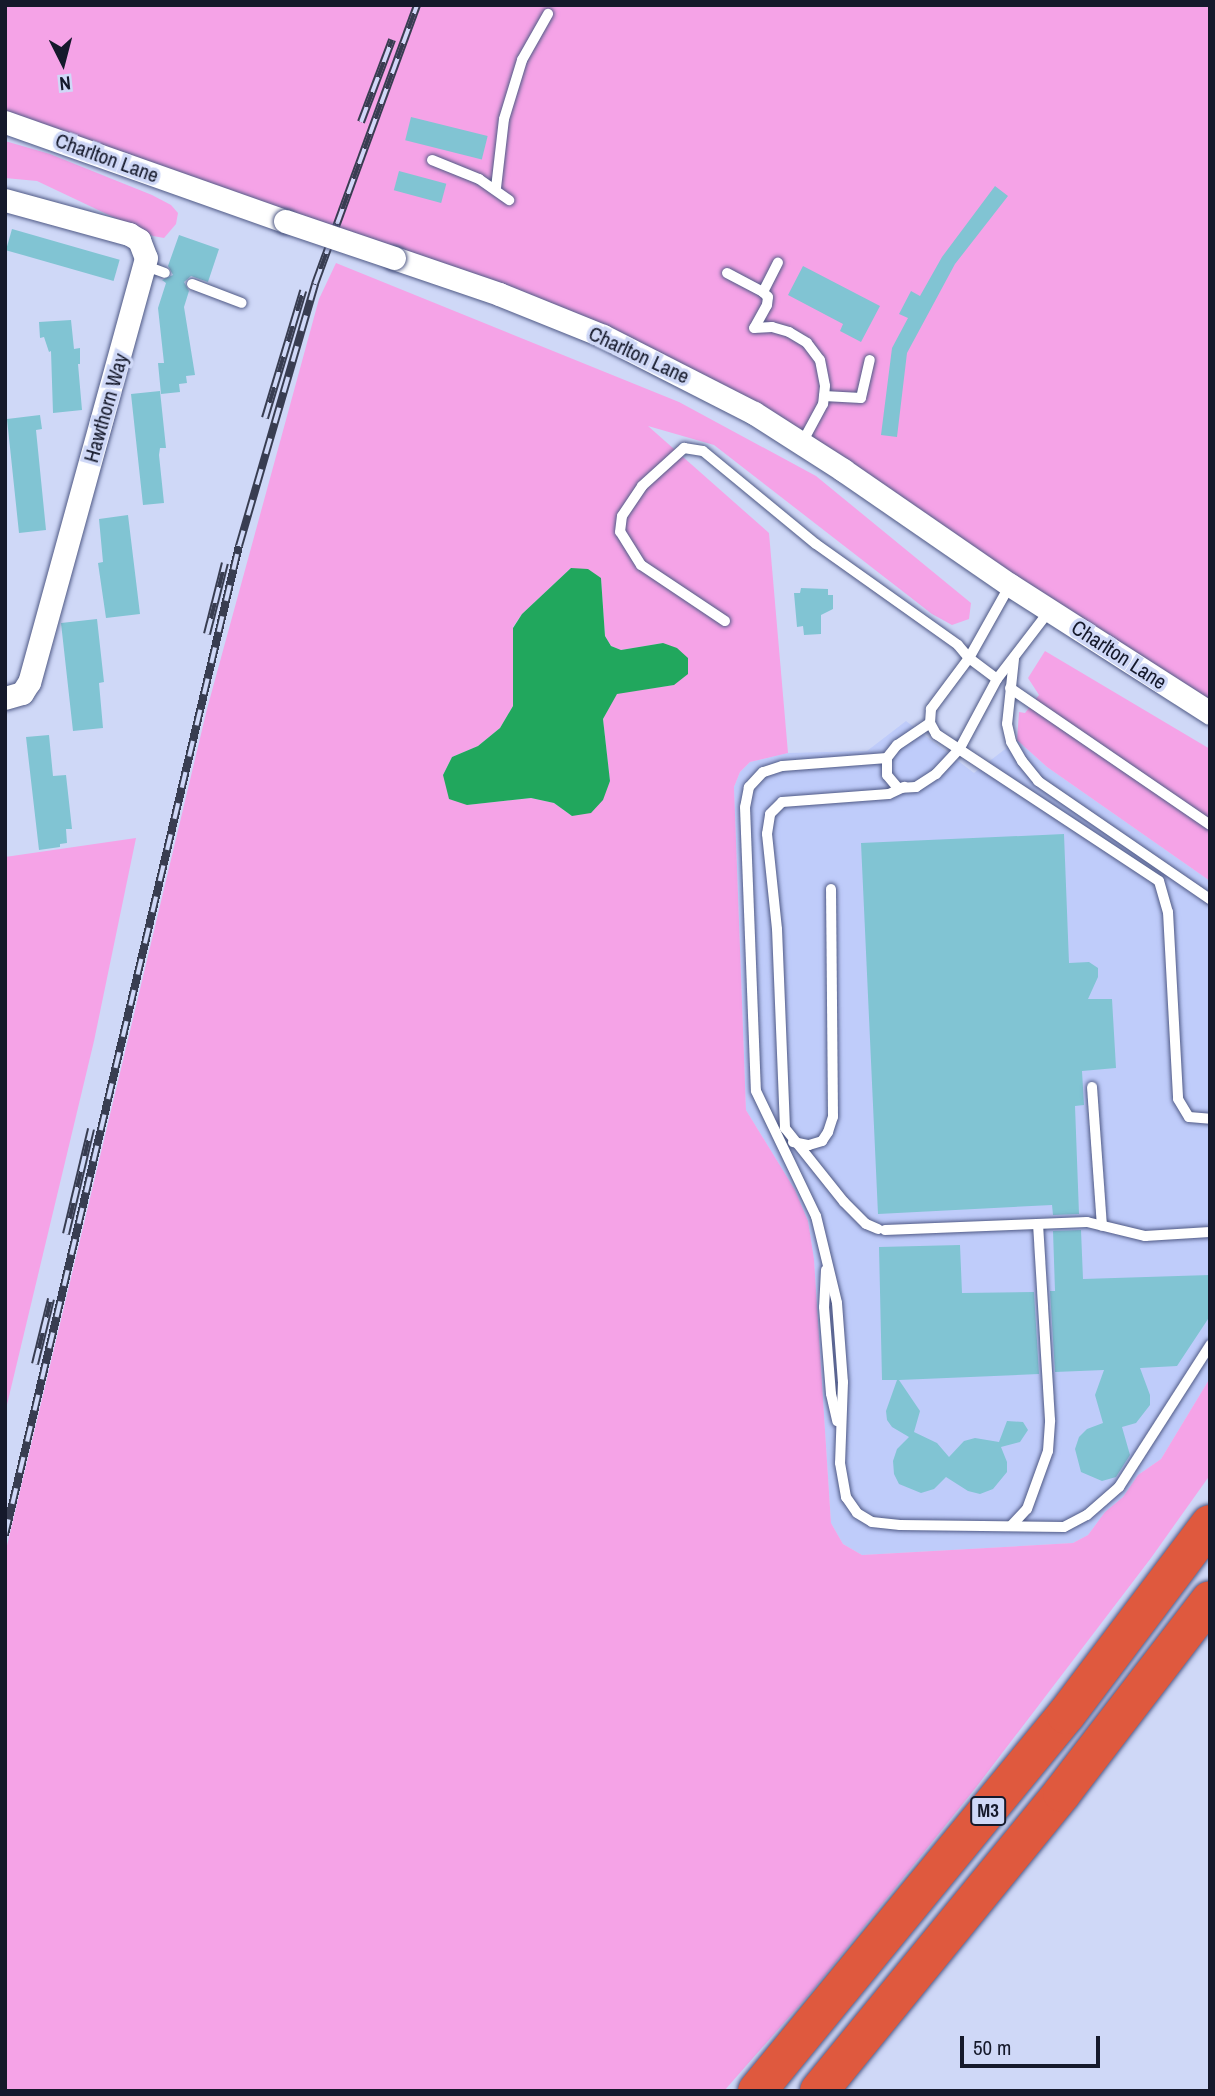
<!DOCTYPE html>
<style>
body{margin:0}
#map{position:relative;width:1215px;height:2096px;overflow:hidden;background:#cfd8f7;font-family:"Archivo Narrow",sans-serif}
div>[style]{position:absolute}
[style*='--x']{left:calc(var(--x)*1px);top:calc(var(--y)*1px);width:calc(var(--w)*1px);rotate:calc(var(--a)*1deg)}
.built>*{inset:0;background:#bfccfa}
.green>*{inset:0;background:#f5a3e7}
.water>*{inset:0;background:#21a75d}
.building>*{inset:0;background:#81c4d3;transform-origin:0 0}
.roads{filter:drop-shadow(0 0 2px #4f5985) drop-shadow(0 0 2px #4f5985)}
.lane>*{height:10px;margin:-5px;padding:0 5px;transform-origin:5px;border-radius:5px;background:#fff}
.street>*{height:23px;margin:-11.5px;padding:0 11.5px;transform-origin:11.5px;border-radius:11.5px;background:#fff}
.highway>*{height:38px;margin:-19px;padding:0 19px;transform-origin:19px;border-radius:19px;background:#df593e}
.rail>*{height:8px;margin-top:-4px;transform-origin:0;background:repeating-linear-gradient(90deg,#cfd8f7 0 16px,#383d51 0 32px);box-sizing:border-box;border-block:2px solid #383d51}
.bridges{filter:drop-shadow(0 0 2px #4f5985) drop-shadow(0 0 2px #4f5985)}
.street-bridge>*{height:23px;margin:-11.5px;padding:0 11.5px;transform-origin:11.5px;border-radius:11.5px;background:#fff}
span{translate:-50% -50%;white-space:nowrap;text-align:center;line-height:1.15;-webkit-text-stroke:7px #cfd8f7;paint-order:stroke}
.shield-label span{padding:2px 5px;background:#cfd8f7;border:2px solid;border-radius:5px;-webkit-text-stroke-width:0}
.shield-label{font-size:19px;color:#15192b;font-weight:700}
.street-label{font-size:21px;color:#15192b}
.frame{position:absolute;inset:0;border:7px solid #15192b;pointer-events:none}
.north{position:absolute;left:28px;top:28px;width:70px;height:70px;-webkit-text-stroke:5px #cfd8f7;paint-order:stroke;rotate:174deg;font-size:19px;font-weight:700;line-height:28px;text-align:center;color:#15192b}
.north::after{content:'';display:block;margin:auto;width:24px;height:32px;background:#15192b;clip-path:polygon(50% 0,100% 100%,50% 72%,0 100%)}
.scale{position:absolute;left:960px;top:2036px;width:140px;height:32px;box-sizing:border-box;border:4px solid #15192b;border-top:0;padding-left:9px;font-size:21px;line-height:24px;white-space:nowrap;color:#15192b;-webkit-text-stroke:5px #cfd8f7;paint-order:stroke}
</style>
<div id="map">
<div class="built">
<div style="clip-path:polygon(906px 721px,974px 773px,1017px 740px,1047px 767px,1210px 881px,1210px 1378px,1161px 1459px,1138px 1475px,1123px 1497px,1105px 1512px,1088px 1535px,1073px 1543px,862px 1555px,843px 1544px,831px 1523px,814px 1259px,808px 1221px,795px 1190px,746px 1110px,734px 787px,740px 772px,750px 762px,788px 753px,867px 751px)"></div>
</div>
<div class="green">
<div style="clip-path:polygon(5px 5px,1210px 5px,1210px 700px,843px 470px,603px 336px,5px 122px)"></div>
<div style="clip-path:polygon(5px 141px,50px 154px,152px 195px,171px 205px,178px 213px,176px 224px,164px 238px,153px 236px,37px 181px,5px 178px)"></div>
<div style="clip-path:polygon(evenodd,336px 263px,679px 402px,816px 476px,971px 603px,969px 619px,952px 625px,932px 614px,714px 445px,648px 426px,769px 533px,788px 753px,750px 762px,740px 772px,734px 787px,746px 1110px,795px 1190px,808px 1221px,814px 1259px,831px 1523px,843px 1544px,862px 1555px,1073px 1543px,1088px 1535px,1105px 1512px,1123px 1497px,1138px 1475px,1161px 1459px,1210px 1378px,1210px 1475px,1151px 1558px,974px 1790px,813px 1990px,724px 2091px,5px 2091px,5px 1554px,207px 709px,319px 299px,336px 263px,571px 568px,601px 578px,605px 636px,611px 646px,621px 650px,663px 643px,674px 685px,617px 693px,603px 719px,610px 782px,572px 816px,554px 803px,531px 798px,467px 805px,443px 775px,452px 757px,478px 746px,500px 728px,513px 706px,513px 627px,522px 614px,571px 568px)"></div>
<div style="clip-path:polygon(1045px 651px,1210px 749px,1210px 881px,1047px 767px,1017px 740px,1019px 712px,1025px 713px,1039px 695px,1028px 678px)"></div>
<div style="clip-path:polygon(136px 838px,94px 1041px,5px 1413px,5px 857px)"></div>
</div>
<div class="water">
<div style="clip-path:polygon(571px 568px,588px 569px,601px 578px,605px 636px,611px 646px,621px 650px,663px 643px,677px 648px,688px 658px,688px 674px,674px 685px,617px 694px,603px 719px,610px 781px,603px 800px,591px 813px,572px 816px,554px 803px,531px 798px,467px 805px,449px 799px,443px 775px,452px 757px,478px 746px,500px 728px,513px 706px,513px 628px,522px 614px)"></div>
</div>
<div class="building">
<div style="left:411px;top:117px;width:79px;height:24px;rotate:14deg"></div>
<div style="left:399px;top:171px;width:49px;height:20px;rotate:15deg"></div>
<div style="clip-path:polygon(995px 186px,1008px 196px,955px 264px,907px 353px,897px 437px,881px 435px,892px 348px,908px 318px,899px 314px,911px 291px,920px 296px,942px 257px)"></div>
<div style="left:12px;top:229px;width:112px;height:22px;rotate:16deg"></div>
<div style="clip-path:polygon(179px 235px,219px 249px,208px 282px,191px 276px,184px 282px,189px 291px,184px 307px,195px 375px,186px 376px,187px 383px,179px 384px,180px 392px,161px 394px,158px 363px,164px 363px,158px 308px,166px 283px,162px 280px,173px 275px,168px 266px)"></div>
<div style="clip-path:polygon(803px 266px,880px 306px,861px 342px,840px 331px,843px 324px,788px 295px)"></div>
<div style="clip-path:polygon(71px 320px,74px 349px,80px 348px,80px 364px,78px 364px,82px 410px,53px 413px,51px 351px,49px 352px,44px 337px,40px 338px,39px 322px)"></div>
<div style="clip-path:polygon(160px 391px,166px 448px,160px 448px,159px 455px,164px 503px,143px 505px,131px 394px)"></div>
<div style="clip-path:polygon(40px 415px,42px 429px,36px 430px,46px 530px,19px 533px,7px 419px)"></div>
<div style="clip-path:polygon(128px 515px,140px 614px,106px 618px,98px 563px,103px 562px,99px 519px)"></div>
<div style="clip-path:polygon(801px 588px,828px 589px,828px 595px,833px 595px,833px 609px,821px 615px,821px 634px,804px 635px,803px 626px,797px 627px,794px 593px,800px 593px)"></div>
<div style="clip-path:polygon(97px 619px,104px 682px,99px 683px,103px 728px,73px 731px,61px 623px)"></div>
<div style="clip-path:polygon(49px 735px,53px 776px,66px 775px,72px 829px,66px 829px,67px 843px,60px 844px,60px 847px,39px 850px,26px 737px)"></div>
<div style="clip-path:polygon(1064px 834px,1069px 963px,1089px 962px,1098px 968px,1098px 977px,1088px 999px,1112px 999px,1116px 1068px,1082px 1071px,1084px 1105px,1075px 1106px,1079px 1214px,1053px 1215px,1052px 1205px,878px 1214px,861px 843px)"></div>
<div style="clip-path:polygon(1081px 1230px,1083px 1279px,1210px 1275px,1210px 1316px,1177px 1366px,1140px 1368px,1150px 1395px,1150px 1405px,1136px 1423px,1122px 1427px,1130px 1455px,1116px 1477px,1102px 1481px,1081px 1472px,1075px 1449px,1079px 1437px,1087px 1429px,1103px 1423px,1095px 1395px,1104px 1370px,1055px 1372px,1050px 1291px,1055px 1291px,1053px 1231px)"></div>
<div style="clip-path:polygon(960px 1245px,962px 1293px,1034px 1292px,1039px 1374px,899px 1380px,920px 1411px,914px 1432px,937px 1443px,949px 1457px,964px 1441px,975px 1438px,999px 1442px,1007px 1421px,1023px 1422px,1028px 1430px,1020px 1442px,1001px 1447px,1007px 1462px,1007px 1472px,993px 1489px,980px 1494px,968px 1491px,946px 1477px,934px 1489px,921px 1493px,899px 1484px,894px 1474px,893px 1461px,897px 1449px,909px 1437px,892px 1427px,887px 1420px,886px 1411px,897px 1380px,882px 1380px,879px 1247px)"></div>
</div>
<div class="roads">
<div class="lane">
<div style="--x:432;--y:160;--w:51;--a:22"></div>
<div style="--x:479;--y:179;--w:37;--a:35"></div>
<div style="--x:496;--y:188;--w:69;--a:-83.4"></div>
<div style="--x:504;--y:119;--w:62;--a:-73"></div>
<div style="--x:522;--y:60;--w:53;--a:-60.5"></div>
<div style="--x:146;--y:266;--w:20;--a:20"></div>
<div style="--x:727;--y:273;--w:41;--a:27.8"></div>
<div style="--x:763;--y:292;--w:7;--a:45"></div>
<div style="--x:768;--y:297;--w:8;--a:97"></div>
<div style="--x:767;--y:305;--w:26;--a:119"></div>
<div style="--x:192;--y:284;--w:53;--a:20.8"></div>
<div style="--x:763;--y:292;--w:33;--a:-63"></div>
<div style="--x:754;--y:328;--w:18;--a:-3"></div>
<div style="--x:772;--y:327;--w:18;--a:16"></div>
<div style="--x:789;--y:332;--w:21;--a:31"></div>
<div style="--x:807;--y:343;--w:21;--a:53"></div>
<div style="--x:820;--y:360;--w:26;--a:79"></div>
<div style="--x:825;--y:386;--w:18;--a:96"></div>
<div style="--x:823;--y:404;--w:44;--a:118.3"></div>
<div style="--x:824;--y:396;--w:37;--a:3"></div>
<div style="--x:861;--y:398;--w:39;--a:-77"></div>
<div style="--x:1010;--y:585;--w:84;--a:119.3"></div>
<div style="--x:969;--y:658;--w:64;--a:126.7"></div>
<div style="--x:931;--y:709;--w:14;--a:94"></div>
<div style="--x:930;--y:723;--w:40;--a:146"></div>
<div style="--x:897;--y:745;--w:16;--a:128"></div>
<div style="--x:887;--y:758;--w:17;--a:90"></div>
<div style="--x:887;--y:775;--w:17;--a:50"></div>
<div style="--x:898;--y:788;--w:18;--a:-3"></div>
<div style="--x:916;--y:787;--w:24;--a:-33"></div>
<div style="--x:936;--y:774;--w:35;--a:-47"></div>
<div style="--x:960;--y:748;--w:78;--a:-61.8"></div>
<div style="--x:997;--y:679;--w:87;--a:-52.5"></div>
<div style="--x:725;--y:621;--w:101;--a:-146.3"></div>
<div style="--x:641;--y:565;--w:39;--a:-122"></div>
<div style="--x:620;--y:532;--w:16;--a:-83"></div>
<div style="--x:622;--y:516;--w:36;--a:-56"></div>
<div style="--x:642;--y:486;--w:57;--a:-42.1"></div>
<div style="--x:684;--y:448;--w:19;--a:9"></div>
<div style="--x:703;--y:451;--w:146;--a:39.5"></div>
<div style="--x:816;--y:544;--w:174;--a:35.4"></div>
<div style="--x:958;--y:645;--w:17;--a:50"></div>
<div style="--x:969;--y:658;--w:35;--a:37"></div>
<div style="--x:1014;--y:659;--w:65;--a:96.1"></div>
<div style="--x:1007;--y:724;--w:18;--a:77"></div>
<div style="--x:1011;--y:742;--w:22;--a:60"></div>
<div style="--x:1022;--y:761;--w:26;--a:51"></div>
<div style="--x:1038;--y:781;--w:209;--a:34.5"></div>
<div style="--x:1010;--y:688;--w:242;--a:34.4"></div>
<div style="--x:930;--y:723;--w:13;--a:61"></div>
<div style="--x:936;--y:734;--w:267;--a:33.4"></div>
<div style="--x:1159;--y:881;--w:32;--a:74"></div>
<div style="--x:1168;--y:912;--w:187;--a:86.9"></div>
<div style="--x:1178;--y:1099;--w:21;--a:59"></div>
<div style="--x:1189;--y:1117;--w:21;--a:5"></div>
<div style="--x:887;--y:758;--w:105;--a:175.6"></div>
<div style="--x:782;--y:766;--w:20;--a:162"></div>
<div style="--x:763;--y:772;--w:21;--a:133"></div>
<div style="--x:749;--y:787;--w:20;--a:101"></div>
<div style="--x:745;--y:807;--w:284;--a:87.8"></div>
<div style="--x:756;--y:1091;--w:139;--a:64.4"></div>
<div style="--x:816;--y:1216;--w:89;--a:76.4"></div>
<div style="--x:837;--y:1303;--w:79;--a:85.7"></div>
<div style="--x:843;--y:1382;--w:81;--a:92.1"></div>
<div style="--x:840;--y:1463;--w:35;--a:80"></div>
<div style="--x:846;--y:1497;--w:19;--a:55"></div>
<div style="--x:857;--y:1513;--w:17;--a:31"></div>
<div style="--x:872;--y:1522;--w:28;--a:6"></div>
<div style="--x:900;--y:1525;--w:164;--a:0.7"></div>
<div style="--x:1064;--y:1527;--w:26;--a:-28"></div>
<div style="--x:1087;--y:1515;--w:43;--a:-41.2"></div>
<div style="--x:1119;--y:1487;--w:169;--a:-57.3"></div>
<div style="--x:1092;--y:1087;--w:139;--a:85.9"></div>
<div style="--x:793;--y:1142;--w:16;--a:11"></div>
<div style="--x:809;--y:1145;--w:14;--a:-17"></div>
<div style="--x:822;--y:1141;--w:11;--a:-56"></div>
<div style="--x:828;--y:1132;--w:16;--a:-72"></div>
<div style="--x:833;--y:1117;--w:228;--a:-90.5"></div>
<div style="--x:878;--y:1229;--w:13;--a:-157"></div>
<div style="--x:866;--y:1224;--w:31;--a:-135"></div>
<div style="--x:844;--y:1202;--w:95;--a:-128.6"></div>
<div style="--x:785;--y:1128;--w:199;--a:-92.3"></div>
<div style="--x:777;--y:929;--w:96;--a:-96"></div>
<div style="--x:767;--y:834;--w:20;--a:-81"></div>
<div style="--x:770;--y:814;--w:17;--a:-45"></div>
<div style="--x:782;--y:802;--w:107;--a:-4.3"></div>
<div style="--x:889;--y:794;--w:17;--a:-25"></div>
<div style="--x:885;--y:1230;--w:202;--a:-2.3"></div>
<div style="--x:1087;--y:1222;--w:60;--a:13.6"></div>
<div style="--x:1145;--y:1236;--w:65;--a:-3.5"></div>
<div style="--x:826;--y:1270;--w:37;--a:93"></div>
<div style="--x:824;--y:1307;--w:87;--a:85.4"></div>
<div style="--x:831;--y:1394;--w:28;--a:77"></div>
<div style="--x:1011;--y:1526;--w:23;--a:-47"></div>
<div style="--x:1027;--y:1509;--w:62;--a:-70.1"></div>
<div style="--x:1048;--y:1451;--w:31;--a:-86"></div>
<div style="--x:1050;--y:1420;--w:195;--a:-93.5"></div>
</div>
<div class="street">
<div style="--x:5;--y:122;--w:297;--a:19.5"></div>
<div style="--x:5;--y:200;--w:129;--a:15.3"></div>
<div style="--x:129;--y:234;--w:12;--a:31"></div>
<div style="--x:139;--y:240;--w:19;--a:69"></div>
<div style="--x:146;--y:258;--w:440;--a:105.4"></div>
<div style="--x:29;--y:682;--w:13;--a:122"></div>
<div style="--x:22;--y:693;--w:18;--a:164"></div>
<div style="--x:394;--y:258;--w:111;--a:18.9"></div>
<div style="--x:499;--y:294;--w:112;--a:22"></div>
<div style="--x:603;--y:336;--w:169;--a:27"></div>
<div style="--x:754;--y:413;--w:106;--a:32.6"></div>
<div style="--x:843;--y:470;--w:203;--a:34.6"></div>
<div style="--x:1010;--y:585;--w:237;--a:32.6"></div>
</div>
<div class="highway">
<div style="--x:757;--y:2091;--w:487;--a:-50.6"></div>
<div style="--x:1066;--y:1715;--w:239;--a:-53"></div>
<div style="--x:819;--y:2091;--w:385;--a:-50.8"></div>
<div style="--x:1062;--y:1793;--w:243;--a:-52.5"></div>
</div>
</div>
<div class="rail">
<div style="--x:361;--y:122;--w:88;--a:-69.3"></div>
<div style="--x:265;--y:418;--w:133;--a:-73.3"></div>
<div style="--x:207;--y:634;--w:73;--a:-75.8"></div>
<div style="--x:66;--y:1234;--w:108;--a:-76.6"></div>
<div style="--x:35;--y:1364;--w:67;--a:-76.2"></div>
<div style="--x:5;--y:1535;--w:1016;--a:-76.69"></div>
<div style="--x:239;--y:546;--w:273;--a:-73.8"></div>
<div style="--x:315;--y:284;--w:297;--a:-69.9"></div>
</div>
<div class="bridges">
<div class="street-bridge">
<div style="--x:285;--y:221;--w:115;--a:18.7"></div>
</div>
</div>
<div class="shield-label">
<span style="left:988px;top:1811px">M3</span>
</div>
<div class="street-label">
<span style="left:107px;top:158px;rotate:20deg">Charlton Lane</span>
<span style="left:639px;top:355px;rotate:25deg">Charlton Lane</span>
<span style="left:106px;top:408px;rotate:-74deg">Hawthorn Way</span>
<span style="left:1119px;top:655px;rotate:33deg">Charlton Lane</span>
</div>
<div class="frame"></div>
<div class="north">N</div>
<div class="scale">50 m</div>
</div>
